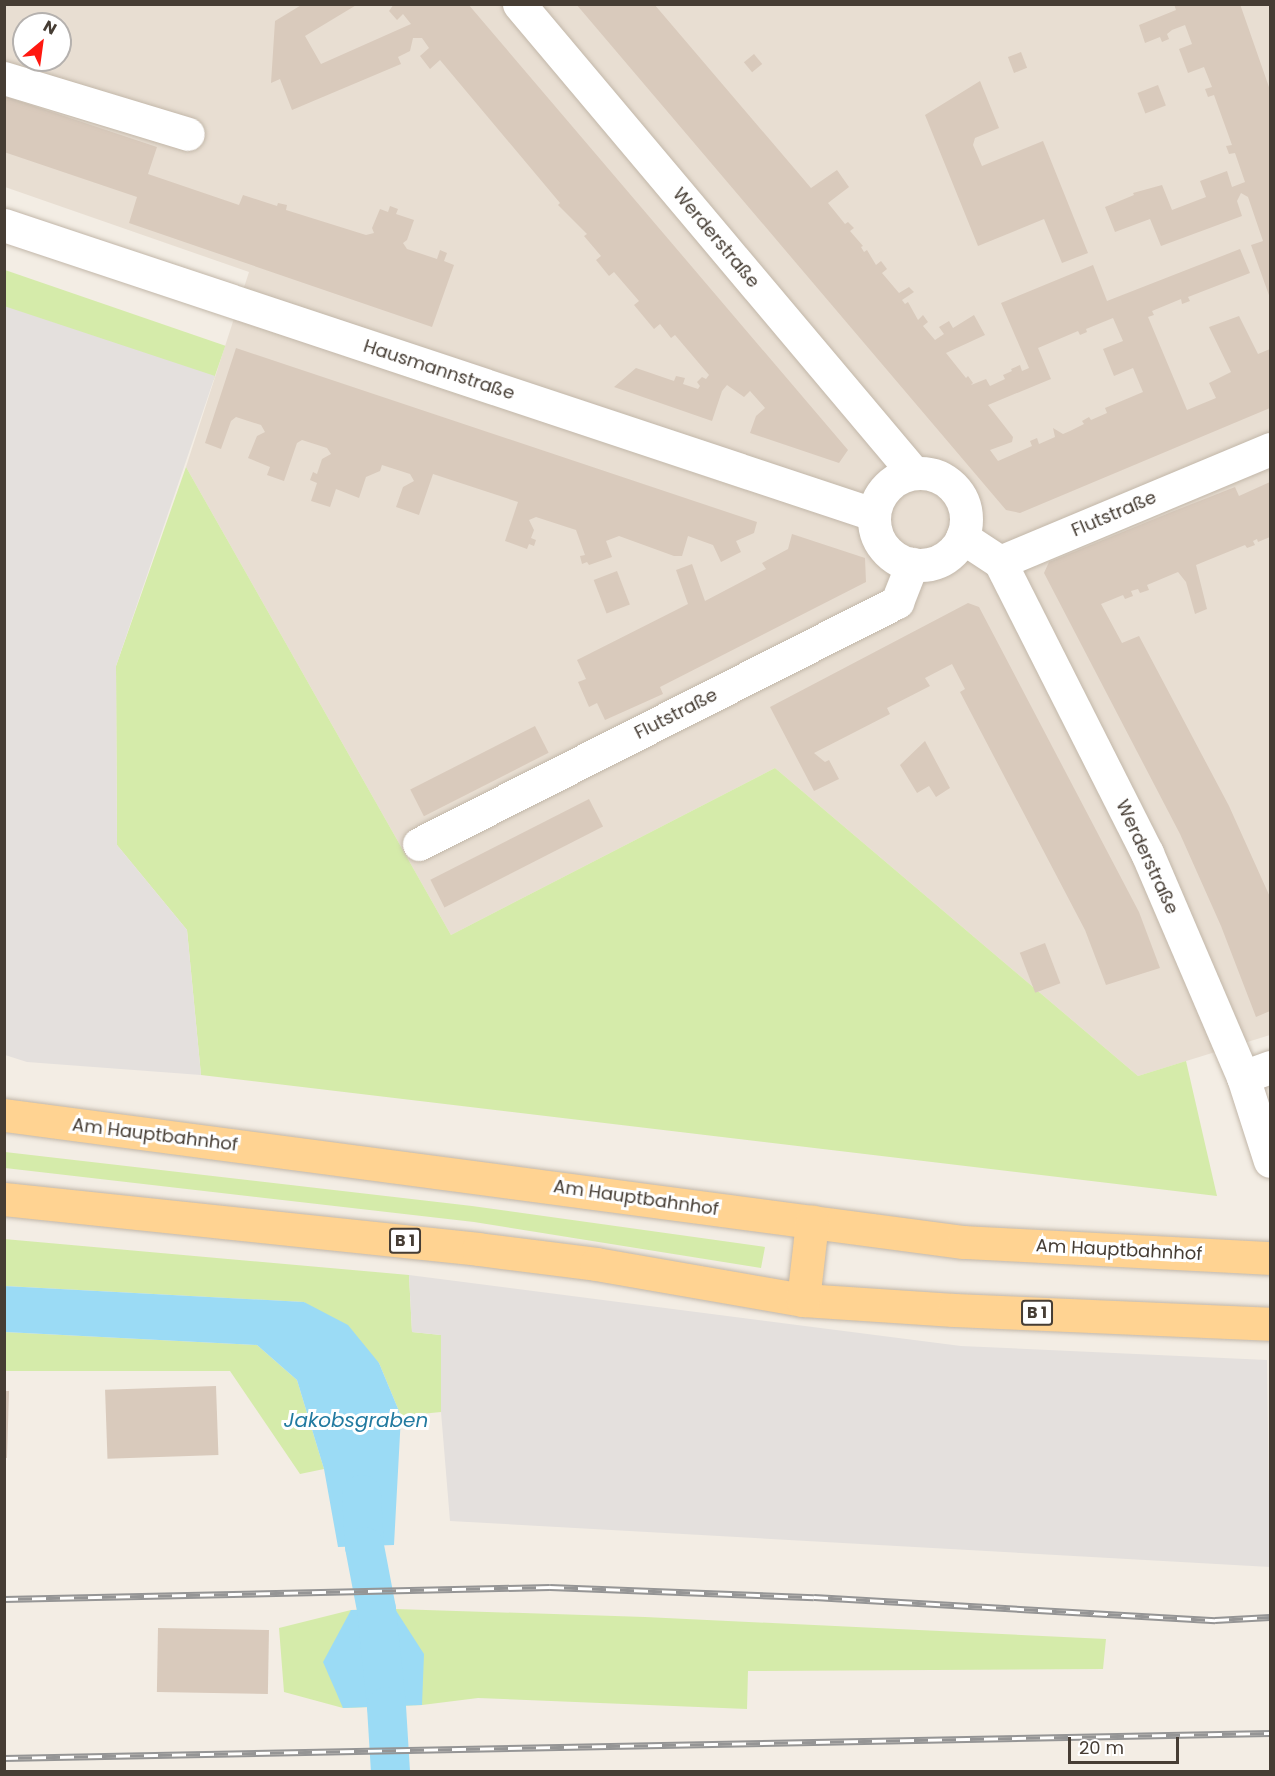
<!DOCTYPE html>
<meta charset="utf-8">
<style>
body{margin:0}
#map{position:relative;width:1275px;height:1776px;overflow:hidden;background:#f3ede4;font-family:Poppins,sans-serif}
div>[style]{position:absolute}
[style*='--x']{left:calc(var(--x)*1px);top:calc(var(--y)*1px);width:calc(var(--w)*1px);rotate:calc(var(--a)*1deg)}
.residential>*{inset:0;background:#e8ded2}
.green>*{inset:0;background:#d5ebaa;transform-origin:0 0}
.parking>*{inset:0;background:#e4e0dd}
.water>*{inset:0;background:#9bdbf5}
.canal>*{height:39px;margin:-19.5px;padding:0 19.5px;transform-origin:19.5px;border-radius:19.5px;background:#9bdbf5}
.building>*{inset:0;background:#d9cabc;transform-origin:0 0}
.roads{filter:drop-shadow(0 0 2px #c2b7a9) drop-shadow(0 0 2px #c2b7a9)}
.minor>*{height:33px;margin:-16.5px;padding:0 16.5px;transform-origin:16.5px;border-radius:16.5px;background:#fff}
.minor>.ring{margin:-16.5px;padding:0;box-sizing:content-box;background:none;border:33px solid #fff;border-radius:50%}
.major>*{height:33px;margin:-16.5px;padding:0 16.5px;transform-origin:16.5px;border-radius:16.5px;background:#ffd392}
.rail>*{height:7px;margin-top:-3.5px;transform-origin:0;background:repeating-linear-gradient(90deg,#fff 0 14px,#959595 0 28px);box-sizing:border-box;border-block:2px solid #959595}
span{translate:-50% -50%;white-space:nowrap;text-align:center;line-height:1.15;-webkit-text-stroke:6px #fff;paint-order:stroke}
.shield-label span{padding:2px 4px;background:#fff;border:2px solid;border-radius:4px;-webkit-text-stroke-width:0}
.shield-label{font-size:16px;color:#463d34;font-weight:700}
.street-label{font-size:18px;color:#463d34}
.water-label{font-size:20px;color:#227aa0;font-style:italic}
.frame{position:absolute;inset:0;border:6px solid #463d34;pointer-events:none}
.north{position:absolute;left:12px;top:12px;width:60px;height:60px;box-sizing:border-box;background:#fff;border:2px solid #b5b1ae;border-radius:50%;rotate:29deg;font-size:16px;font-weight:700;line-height:24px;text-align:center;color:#463d34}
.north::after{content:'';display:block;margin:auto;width:21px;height:27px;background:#ff1810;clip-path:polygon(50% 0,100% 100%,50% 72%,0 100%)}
.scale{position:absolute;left:1068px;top:1737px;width:111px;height:27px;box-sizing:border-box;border:3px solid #463d34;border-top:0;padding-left:8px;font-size:18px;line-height:21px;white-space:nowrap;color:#463d34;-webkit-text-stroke:4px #fff;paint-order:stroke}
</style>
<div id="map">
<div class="residential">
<div style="clip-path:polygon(evenodd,5px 5px,1270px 5px,1270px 1035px,1138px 1076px,775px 768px,451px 935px,186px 467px,249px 272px,5px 187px,5px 5px,24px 24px,60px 24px,60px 60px,24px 60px,24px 24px)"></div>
</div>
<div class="green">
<div style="left:5px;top:270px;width:233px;height:36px;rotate:19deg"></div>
<div style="clip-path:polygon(186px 467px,451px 935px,775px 768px,1138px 1076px,1186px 1061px,1217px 1196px,201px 1075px,187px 930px,117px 845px,116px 666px)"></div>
<div style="clip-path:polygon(5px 1152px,472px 1206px,765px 1247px,761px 1268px,474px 1222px,5px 1168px)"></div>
<div style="clip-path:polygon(4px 1239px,409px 1275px,412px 1332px,441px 1335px,441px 1412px,401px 1416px,379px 1363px,304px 1302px,5px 1286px)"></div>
<div style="clip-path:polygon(4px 1332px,257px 1345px,297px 1380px,324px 1469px,300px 1474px,230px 1371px,5px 1371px)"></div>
<div style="clip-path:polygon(395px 1609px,645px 1617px,1106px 1639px,1103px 1669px,748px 1671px,747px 1709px,478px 1698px,422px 1705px,343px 1708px,284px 1692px,279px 1628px,351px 1610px)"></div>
</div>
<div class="parking">
<div style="clip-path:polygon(4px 306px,215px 376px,116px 666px,117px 845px,187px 930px,201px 1075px,27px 1062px,5px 1055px)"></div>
<div style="clip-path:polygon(409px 1275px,961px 1346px,1267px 1360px,1270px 1567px,450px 1521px,441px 1412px,441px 1335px,412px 1332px)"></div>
</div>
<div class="water">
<div style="clip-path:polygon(4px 1286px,304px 1302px,348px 1325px,379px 1363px,401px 1416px,394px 1545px,338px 1547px,324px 1469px,297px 1380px,257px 1345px,5px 1332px)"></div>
<div style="clip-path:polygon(395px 1609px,424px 1654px,422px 1705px,343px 1708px,323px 1662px,351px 1610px)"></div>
</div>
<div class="canal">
<div style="--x:361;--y:1494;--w:52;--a:86.7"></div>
<div style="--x:364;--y:1546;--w:64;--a:79.2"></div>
<div style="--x:376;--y:1609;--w:98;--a:84.1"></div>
<div style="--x:386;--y:1706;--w:66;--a:86.5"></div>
</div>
<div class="building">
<div style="clip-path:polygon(303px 4px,358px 4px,305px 36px,321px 64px,411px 24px,403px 14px,397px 20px,389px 11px,394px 4px,468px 4px,848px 450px,839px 463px,750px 433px,756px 416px,765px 408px,750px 391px,744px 397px,727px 385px,722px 391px,712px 421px,614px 387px,636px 368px,674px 381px,676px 376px,685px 378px,683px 384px,698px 389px,700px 386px,697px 382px,702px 377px,706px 379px,709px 375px,675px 335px,671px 338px,660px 324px,654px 329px,634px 305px,639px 301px,614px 272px,609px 276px,596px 260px,601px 256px,584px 236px,587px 234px,558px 205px,560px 203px,440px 60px,430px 69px,420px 56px,429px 48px,422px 38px,413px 38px,410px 51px,398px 57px,401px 64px,292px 110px,280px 79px,271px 83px,275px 21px)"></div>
<div style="clip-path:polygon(evenodd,576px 4px,654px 4px,811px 188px,837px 170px,849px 187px,828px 203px,845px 224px,848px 222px,854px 228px,850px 231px,863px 246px,861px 247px,864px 252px,867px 250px,876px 265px,881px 261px,887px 269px,882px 273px,899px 293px,909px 287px,914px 292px,902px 300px,905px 304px,908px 302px,918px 320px,923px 315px,928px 322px,923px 326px,935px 340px,944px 334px,939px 327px,949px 321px,953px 328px,974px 315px,985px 335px,946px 353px,966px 378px,968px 376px,973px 383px,971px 385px,986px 379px,990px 386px,1005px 379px,1003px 375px,1012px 371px,1011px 369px,1020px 365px,1022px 371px,1029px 368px,1001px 303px,1093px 265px,1107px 301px,1240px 249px,1250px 273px,1188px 297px,1190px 301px,1182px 304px,1181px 299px,1152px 311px,1154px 315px,1148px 317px,1187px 410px,1216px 398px,1209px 383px,1231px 372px,1209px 327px,1239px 316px,1258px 354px,1270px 349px,1270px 408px,1020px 513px,1006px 510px,576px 4px,1113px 318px,1123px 341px,1103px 349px,1114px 376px,1133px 368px,1143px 392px,1105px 408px,1107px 413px,1091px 420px,1089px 417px,1082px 421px,1084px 424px,1070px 431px,1063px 434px,1053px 428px,1055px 437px,1039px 444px,1037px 438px,1030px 441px,1032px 446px,998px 461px,990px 450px,1012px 442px,1013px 437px,988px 405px,1051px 379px,1038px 348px,1078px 331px,1080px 335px,1087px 332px,1086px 329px,1113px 318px)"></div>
<div style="clip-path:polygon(1174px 4px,1240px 4px,1270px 90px,1270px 298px,1251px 245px,1263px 241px,1248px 197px,1241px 193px,1237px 201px,1242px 216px,1161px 246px,1150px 219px,1115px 232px,1105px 207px,1134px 195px,1133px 193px,1162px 185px,1172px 210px,1206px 197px,1200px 181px,1227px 171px,1232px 187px,1245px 182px,1235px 153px,1229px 154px,1226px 146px,1232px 145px,1214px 95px,1208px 97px,1205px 89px,1212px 87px,1204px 67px,1188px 73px,1179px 49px,1192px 44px,1185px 25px,1172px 30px,1167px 34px,1169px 39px,1162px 42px,1160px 37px,1145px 43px,1139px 25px,1176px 10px)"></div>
<div style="left:1021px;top:52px;width:17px;height:14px;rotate:69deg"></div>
<div style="left:754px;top:54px;width:13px;height:13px;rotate:51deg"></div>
<div style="clip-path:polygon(980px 81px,999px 128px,975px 138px,973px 145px,982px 166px,1043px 141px,1088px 253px,1062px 263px,1044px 219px,978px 246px,925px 115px)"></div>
<div style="left:1158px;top:85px;width:22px;height:22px;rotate:69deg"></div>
<div style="clip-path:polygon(4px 96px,157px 147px,148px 174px,239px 205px,243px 195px,277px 206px,278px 203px,287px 205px,286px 210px,366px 235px,374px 233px,372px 228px,380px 209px,388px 212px,390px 206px,398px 209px,396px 214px,414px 220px,407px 240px,403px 243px,407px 249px,437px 259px,440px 250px,447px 253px,444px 261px,454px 265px,432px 327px,129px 223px,137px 197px,4px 152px)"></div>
<div style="clip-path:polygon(236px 348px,757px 522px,754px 533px,736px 541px,741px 552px,721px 562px,713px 545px,688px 536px,682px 556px,674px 556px,619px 536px,606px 541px,612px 557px,589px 565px,587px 562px,582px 564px,580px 556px,585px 555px,576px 530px,536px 517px,529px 520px,534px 530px,531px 538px,536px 540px,534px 546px,529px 544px,527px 549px,505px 541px,518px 502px,433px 474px,419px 515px,396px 507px,403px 487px,414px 481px,410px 474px,382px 465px,380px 471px,366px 477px,359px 498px,336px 489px,330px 507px,311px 501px,317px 483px,310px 480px,313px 472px,317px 474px,322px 459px,331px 454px,327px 448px,302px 440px,297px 443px,284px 481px,267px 475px,270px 467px,248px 458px,257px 436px,265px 432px,261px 425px,236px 417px,231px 421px,221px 449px,205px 443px)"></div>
<div style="clip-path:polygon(1270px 482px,1270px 537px,1258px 542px,1257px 539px,1253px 541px,1255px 545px,1247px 548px,1245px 545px,1196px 565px,1207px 609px,1195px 614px,1186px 582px,1178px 572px,1147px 585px,1149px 590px,1140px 593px,1138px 589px,1131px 591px,1133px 596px,1125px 599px,1123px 595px,1101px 604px,1122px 643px,1139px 636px,1229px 806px,1270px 897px,1270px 1011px,1256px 1017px,1221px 926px,1180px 834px,1044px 573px,1049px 562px,1174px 511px,1235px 487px,1239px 496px)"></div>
<div style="clip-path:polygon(792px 534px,865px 558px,866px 582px,660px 687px,663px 694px,605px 720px,597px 703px,589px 707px,578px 682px,586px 679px,577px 660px,688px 604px,676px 570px,692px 564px,705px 601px,766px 569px,762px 563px,788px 549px)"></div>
<div style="left:617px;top:571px;width:36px;height:25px;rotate:69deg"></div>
<div style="clip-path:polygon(968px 603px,979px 607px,1139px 912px,1160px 968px,1106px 985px,1085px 930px,960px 692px,965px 689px,952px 664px,925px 678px,930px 686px,887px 708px,890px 714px,814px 753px,825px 762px,829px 760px,839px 779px,814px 791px,770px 707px)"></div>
<div style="left:535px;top:726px;width:30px;height:140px;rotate:63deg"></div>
<div style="clip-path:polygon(925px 741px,950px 788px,936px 797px,929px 786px,917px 793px,900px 765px)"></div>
<div style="left:589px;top:799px;width:31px;height:178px;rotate:63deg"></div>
<div style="left:1045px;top:943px;width:43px;height:27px;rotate:69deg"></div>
<div style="left:216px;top:1386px;width:69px;height:111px;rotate:88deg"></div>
<div style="clip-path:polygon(4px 1391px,9px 1391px,7px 1458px,4px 1458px)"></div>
<div style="left:158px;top:1628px;width:111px;height:64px;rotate:1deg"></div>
</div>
<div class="roads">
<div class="minor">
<div style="--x:519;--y:4;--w:612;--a:49.91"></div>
<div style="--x:4;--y:78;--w:192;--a:16.9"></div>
<div style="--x:4;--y:225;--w:916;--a:18.4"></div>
<div class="ring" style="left:874px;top:473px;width:59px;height:59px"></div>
<div style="--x:962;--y:537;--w:45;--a:33.3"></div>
<div style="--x:1000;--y:562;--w:293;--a:-22.7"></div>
<div style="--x:1000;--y:562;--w:326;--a:63.2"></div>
<div style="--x:1147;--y:853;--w:244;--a:66.8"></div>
<div style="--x:1243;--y:1077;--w:88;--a:72.2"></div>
<div style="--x:419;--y:844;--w:536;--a:-26.85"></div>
<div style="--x:897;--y:602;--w:41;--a:-68.5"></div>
<div style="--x:1243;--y:1077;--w:29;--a:-20"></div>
</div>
<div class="major">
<div style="--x:4;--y:1115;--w:968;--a:7.54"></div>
<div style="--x:964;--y:1242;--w:306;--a:3"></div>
<div style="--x:4;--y:1199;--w:477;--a:6"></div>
<div style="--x:478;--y:1249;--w:119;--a:7.2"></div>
<div style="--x:596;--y:1264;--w:210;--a:9.9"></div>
<div style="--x:803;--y:1300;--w:151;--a:3.8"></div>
<div style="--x:954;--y:1310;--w:316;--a:2.5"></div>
<div style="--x:803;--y:1300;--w:79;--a:-83.4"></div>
</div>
</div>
<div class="rail">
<div style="--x:4;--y:1599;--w:546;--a:-1.26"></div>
<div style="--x:550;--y:1587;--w:264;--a:2.2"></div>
<div style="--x:814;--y:1597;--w:402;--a:3.3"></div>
<div style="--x:1215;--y:1620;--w:55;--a:-3.1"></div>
<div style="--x:4;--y:1758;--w:1266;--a:-1.13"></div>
</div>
<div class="shield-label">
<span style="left:405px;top:1241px">B 1</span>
<span style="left:1037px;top:1313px">B 1</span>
</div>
<div class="street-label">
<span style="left:716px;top:238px;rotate:50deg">Werderstraße</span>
<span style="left:439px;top:370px;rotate:18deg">Hausmannstraße</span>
<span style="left:1114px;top:514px;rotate:-23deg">Flutstraße</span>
<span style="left:676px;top:714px;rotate:-27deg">Flutstraße</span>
<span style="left:1147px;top:857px;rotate:65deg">Werderstraße</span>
<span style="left:155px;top:1135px;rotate:7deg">Am Hauptbahnhof</span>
<span style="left:636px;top:1198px;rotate:8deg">Am Hauptbahnhof</span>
<span style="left:1119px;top:1250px;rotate:3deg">Am Hauptbahnhof</span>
</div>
<div class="water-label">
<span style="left:356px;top:1420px">Jakobsgraben</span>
</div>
<div class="frame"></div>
<div class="north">N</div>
<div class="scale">20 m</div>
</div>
